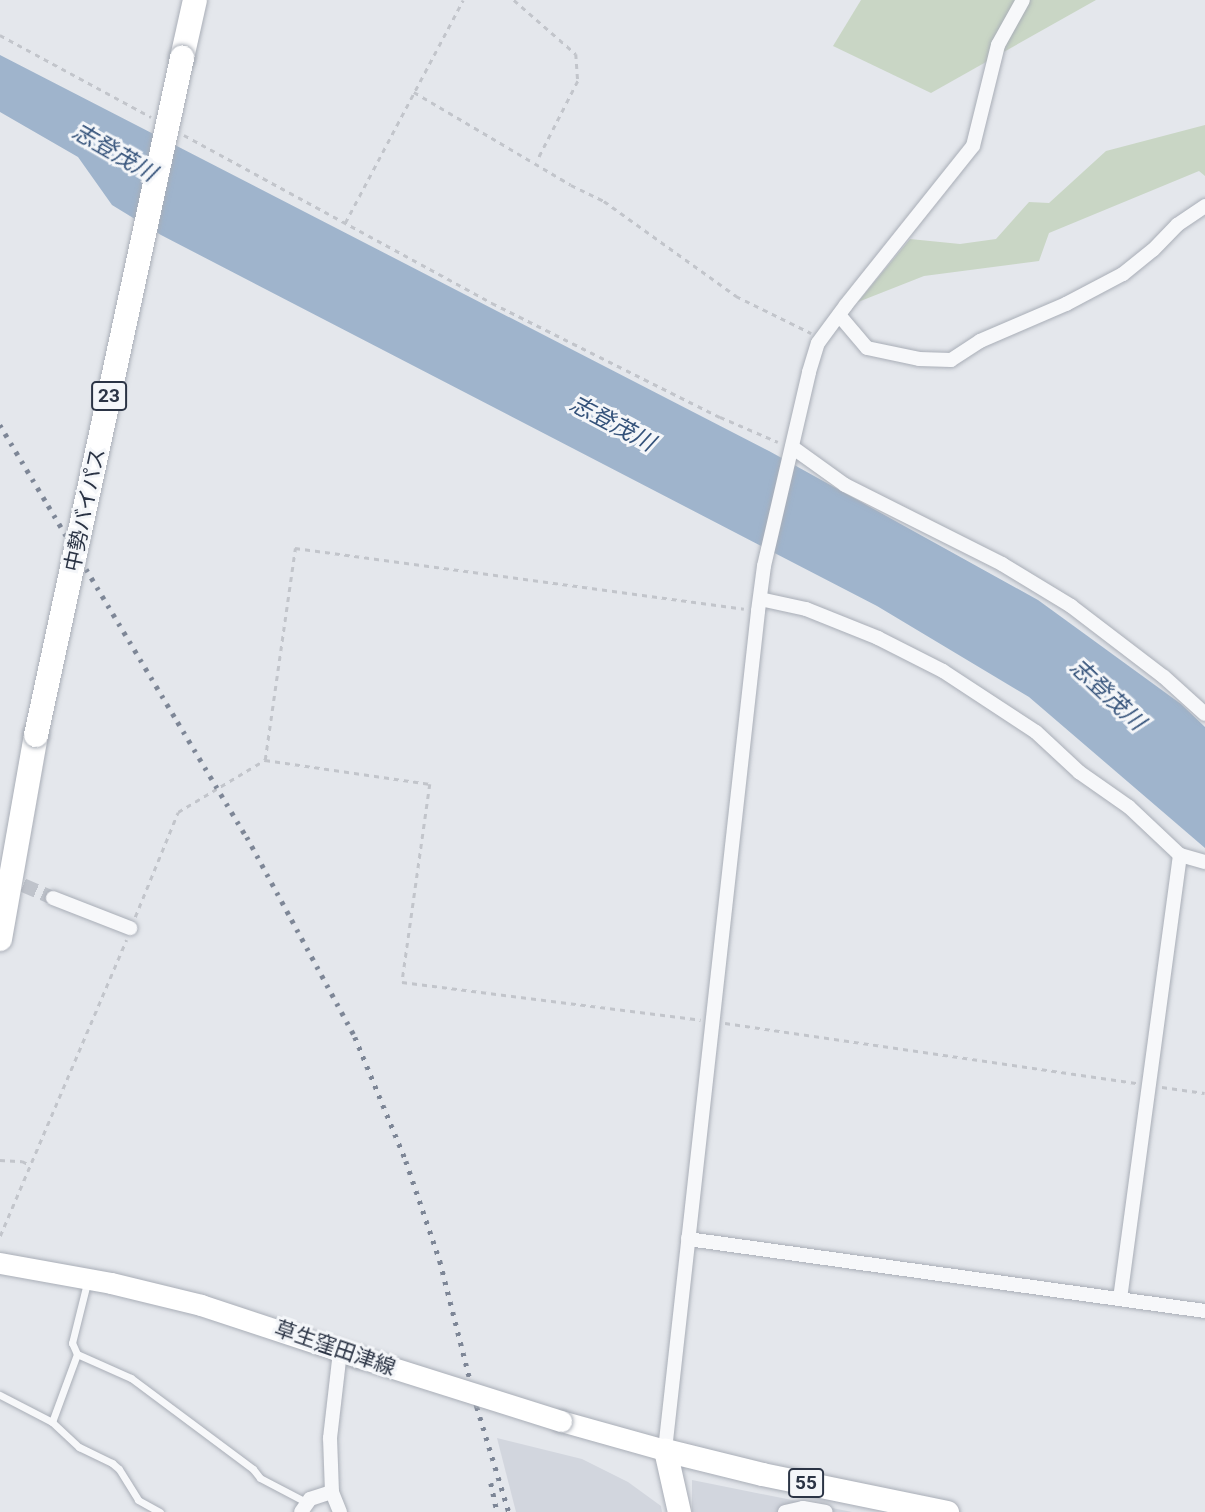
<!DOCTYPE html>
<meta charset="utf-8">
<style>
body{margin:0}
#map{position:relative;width:1205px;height:1512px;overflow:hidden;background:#e4e7ec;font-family:Roboto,"Noto Sans JP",sans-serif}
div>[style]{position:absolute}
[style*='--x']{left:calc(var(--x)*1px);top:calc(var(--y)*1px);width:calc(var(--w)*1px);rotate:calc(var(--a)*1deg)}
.built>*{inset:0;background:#d2d6de}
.green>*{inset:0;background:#c9d6c5}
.water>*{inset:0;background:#9fb4cc}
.minor-tunnel>*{height:14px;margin-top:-7px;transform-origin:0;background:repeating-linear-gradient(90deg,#bfc3cb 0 14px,transparent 0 21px)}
.path>*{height:2.5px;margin-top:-1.25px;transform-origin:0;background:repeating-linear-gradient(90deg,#c2c5cb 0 5px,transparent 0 10px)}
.roads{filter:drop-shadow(0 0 2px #a9aeb7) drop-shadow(0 0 2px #a9aeb7)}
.service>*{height:7px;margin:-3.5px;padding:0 3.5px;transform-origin:3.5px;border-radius:3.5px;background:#f7f8fa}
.minor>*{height:14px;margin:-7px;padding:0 7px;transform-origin:7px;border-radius:7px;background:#f7f8fa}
.secondary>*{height:21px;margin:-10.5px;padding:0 10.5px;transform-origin:10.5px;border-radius:10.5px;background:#fff}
.primary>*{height:23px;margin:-11.5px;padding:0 11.5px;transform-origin:11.5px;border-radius:11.5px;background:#fff}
.trunk>*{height:24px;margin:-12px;padding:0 12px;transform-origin:12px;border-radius:12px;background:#fff}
.rail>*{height:4.5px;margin-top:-2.25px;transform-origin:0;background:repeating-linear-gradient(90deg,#7d8696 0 3.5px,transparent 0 10.5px)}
.bridges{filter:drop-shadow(0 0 2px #a9aeb7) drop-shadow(0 0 2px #a9aeb7)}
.secondary-bridge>*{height:21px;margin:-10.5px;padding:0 10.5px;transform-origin:10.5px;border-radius:10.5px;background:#fff}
.trunk-bridge>*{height:24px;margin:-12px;padding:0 12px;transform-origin:12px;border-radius:12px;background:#fff}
span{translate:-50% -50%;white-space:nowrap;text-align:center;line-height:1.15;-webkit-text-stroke:6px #f4f6f9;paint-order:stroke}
.shield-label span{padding:2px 5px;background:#f4f6f9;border:2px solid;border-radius:5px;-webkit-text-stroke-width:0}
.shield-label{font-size:19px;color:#2b3445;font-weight:700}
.street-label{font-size:21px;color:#2b3445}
.water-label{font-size:23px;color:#34527a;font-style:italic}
</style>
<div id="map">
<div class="built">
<div style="clip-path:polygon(497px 1438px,582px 1459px,628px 1482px,661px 1506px,662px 1512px,516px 1512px)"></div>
<div style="clip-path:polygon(692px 1480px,852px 1512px,692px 1512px)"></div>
</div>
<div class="green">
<div style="clip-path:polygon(861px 0,1096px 0,931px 93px,833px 46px)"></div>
<div style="clip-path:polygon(1205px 125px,1205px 176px,1199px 171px,1049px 233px,1039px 261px,924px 276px,858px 302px,910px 239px,960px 244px,996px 239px,1029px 202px,1049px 203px,1106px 151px)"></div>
</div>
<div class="water">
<div style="clip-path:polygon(0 55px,769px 451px,1038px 600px,1181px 704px,1205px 727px,1205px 848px,1029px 697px,877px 606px,161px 235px,112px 205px,78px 157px,0 112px)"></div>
</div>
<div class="minor-tunnel">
<div style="--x:4;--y:877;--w:53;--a:23.2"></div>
</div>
<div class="path">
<div style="--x:514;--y:0;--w:82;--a:41.1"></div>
<div style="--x:576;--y:54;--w:27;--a:86"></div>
<div style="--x:578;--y:81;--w:90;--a:117.1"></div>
<div style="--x:0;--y:35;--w:172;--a:28.5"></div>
<div style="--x:414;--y:92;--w:182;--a:30.6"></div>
<div style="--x:571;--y:185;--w:37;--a:26"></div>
<div style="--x:604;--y:201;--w:163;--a:35.7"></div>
<div style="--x:736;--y:296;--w:84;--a:26.3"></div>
<div style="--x:184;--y:135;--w:351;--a:28.6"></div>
<div style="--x:492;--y:303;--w:255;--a:26.6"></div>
<div style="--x:720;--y:417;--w:63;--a:23.3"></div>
<div style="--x:345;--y:223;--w:252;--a:-62.1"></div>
<div style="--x:265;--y:760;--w:167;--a:8.3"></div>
<div style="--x:430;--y:784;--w:200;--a:98"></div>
<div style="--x:402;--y:982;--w:301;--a:7.2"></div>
<div style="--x:135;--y:917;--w:113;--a:-67.7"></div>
<div style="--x:178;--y:812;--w:101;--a:-30.9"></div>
<div style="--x:265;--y:760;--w:214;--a:-81.9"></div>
<div style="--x:295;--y:548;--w:453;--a:7.7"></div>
<div style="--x:725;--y:1023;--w:417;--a:8.3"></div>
<div style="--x:1162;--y:1087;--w:43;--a:7.9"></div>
<div style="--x:0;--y:1160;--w:22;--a:3"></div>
<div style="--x:22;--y:1161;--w:9;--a:27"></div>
<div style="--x:0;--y:1236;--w:322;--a:-66.9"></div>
</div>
<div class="roads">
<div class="service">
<div style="--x:77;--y:1354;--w:59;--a:24"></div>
<div style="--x:131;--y:1378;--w:152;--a:36.7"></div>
<div style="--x:253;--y:1469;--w:11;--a:52"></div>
<div style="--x:260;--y:1478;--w:52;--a:27.6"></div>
<div style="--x:0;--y:1395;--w:59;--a:27.4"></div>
<div style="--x:52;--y:1422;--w:37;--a:43"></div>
<div style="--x:79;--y:1447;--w:37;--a:26"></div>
<div style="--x:112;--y:1463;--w:9;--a:41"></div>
<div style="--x:119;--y:1469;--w:36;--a:58"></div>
<div style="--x:138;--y:1500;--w:25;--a:29"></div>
<div style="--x:52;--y:1422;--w:72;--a:-69.8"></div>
<div style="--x:77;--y:1354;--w:12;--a:-114"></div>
<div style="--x:72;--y:1343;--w:62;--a:-76"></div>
</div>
<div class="minor">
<div style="--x:839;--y:315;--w:43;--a:49.7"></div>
<div style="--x:867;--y:348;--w:53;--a:11.9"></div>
<div style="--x:919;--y:359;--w:32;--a:2"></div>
<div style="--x:951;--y:360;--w:35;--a:-33"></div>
<div style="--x:980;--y:341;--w:94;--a:-23.3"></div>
<div style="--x:1066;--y:304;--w:64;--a:-27.8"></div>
<div style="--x:1123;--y:274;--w:38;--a:-39"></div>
<div style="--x:1153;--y:250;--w:35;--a:-46"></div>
<div style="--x:1177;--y:225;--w:34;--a:-34"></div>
<div style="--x:792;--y:447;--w:65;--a:35.6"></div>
<div style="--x:845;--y:485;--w:176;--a:26.7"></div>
<div style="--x:1002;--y:564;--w:81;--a:31.3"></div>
<div style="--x:1071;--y:606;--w:117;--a:37.4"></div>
<div style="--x:1164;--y:677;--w:55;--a:42.1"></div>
<div style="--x:760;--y:599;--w:47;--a:12.3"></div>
<div style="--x:806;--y:609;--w:78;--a:21.9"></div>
<div style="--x:878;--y:638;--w:73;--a:26.9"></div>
<div style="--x:943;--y:671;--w:111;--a:33.3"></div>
<div style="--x:1036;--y:732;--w:59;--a:42.9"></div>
<div style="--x:1079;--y:772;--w:61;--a:35"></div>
<div style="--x:1129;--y:807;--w:70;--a:43.3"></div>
<div style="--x:1180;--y:855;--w:448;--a:97.7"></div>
<div style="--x:1180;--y:855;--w:26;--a:16"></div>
<div style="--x:53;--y:898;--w:83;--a:21.3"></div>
<div style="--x:688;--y:1239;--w:522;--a:7.93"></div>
<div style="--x:665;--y:1450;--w:844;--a:-83.67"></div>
<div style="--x:758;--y:611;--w:45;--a:-82.4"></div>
<div style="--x:764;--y:566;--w:199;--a:-76.9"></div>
<div style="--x:809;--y:372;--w:30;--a:-73"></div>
<div style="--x:818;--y:343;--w:47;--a:-53.6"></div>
<div style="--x:846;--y:305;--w:203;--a:-51.4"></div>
<div style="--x:973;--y:146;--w:104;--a:-76.1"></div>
<div style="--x:998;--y:45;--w:51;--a:-60.9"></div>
<div style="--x:301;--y:1512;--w:16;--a:-55"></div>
<div style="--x:310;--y:1499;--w:23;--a:-18"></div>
<div style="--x:340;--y:1512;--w:22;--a:-112"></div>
<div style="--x:332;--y:1492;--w:54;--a:-92.1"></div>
<div style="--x:330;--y:1438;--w:87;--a:-83.4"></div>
<div style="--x:785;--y:1512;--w:18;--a:-13"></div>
<div style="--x:803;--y:1508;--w:23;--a:10"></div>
</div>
<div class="secondary">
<div style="--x:0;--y:1263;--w:113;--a:10.2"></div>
<div style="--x:111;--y:1283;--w:93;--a:13.7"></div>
<div style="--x:201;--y:1305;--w:165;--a:18.3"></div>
<div style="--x:561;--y:1421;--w:108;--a:15.6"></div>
</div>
<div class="primary">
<div style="--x:679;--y:1512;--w:64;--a:-102.7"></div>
<div style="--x:665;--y:1450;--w:100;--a:13.9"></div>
<div style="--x:762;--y:1474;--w:189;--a:11.6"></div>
</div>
<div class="trunk">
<div style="--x:182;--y:58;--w:59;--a:-77.4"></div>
<div style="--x:0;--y:939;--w:207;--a:-80"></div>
</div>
</div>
<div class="rail">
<div style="--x:0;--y:425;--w:480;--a:59.1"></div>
<div style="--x:247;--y:837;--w:227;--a:61.6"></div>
<div style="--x:355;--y:1037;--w:134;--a:67.6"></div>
<div style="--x:406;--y:1161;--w:106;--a:71.2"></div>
<div style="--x:440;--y:1261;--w:151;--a:75.8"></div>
<div style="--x:477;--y:1407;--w:110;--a:73.1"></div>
<div style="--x:491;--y:1483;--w:30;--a:78"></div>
</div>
<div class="bridges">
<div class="secondary-bridge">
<div style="--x:358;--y:1357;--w:213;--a:17.5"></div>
</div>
<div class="trunk-bridge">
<div style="--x:36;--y:735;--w:693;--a:-77.83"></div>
</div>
</div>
<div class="shield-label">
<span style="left:109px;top:396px">23</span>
<span style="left:806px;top:1483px">55</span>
</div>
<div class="street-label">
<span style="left:85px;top:510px;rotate:-78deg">中勢バイパス</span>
<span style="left:335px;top:1348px;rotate:19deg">草生窪田津線</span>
</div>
<div class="water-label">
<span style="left:114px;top:153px;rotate:30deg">志登茂川</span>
<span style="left:612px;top:424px;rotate:28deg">志登茂川</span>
<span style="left:1107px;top:695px;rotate:43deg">志登茂川</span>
</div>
</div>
